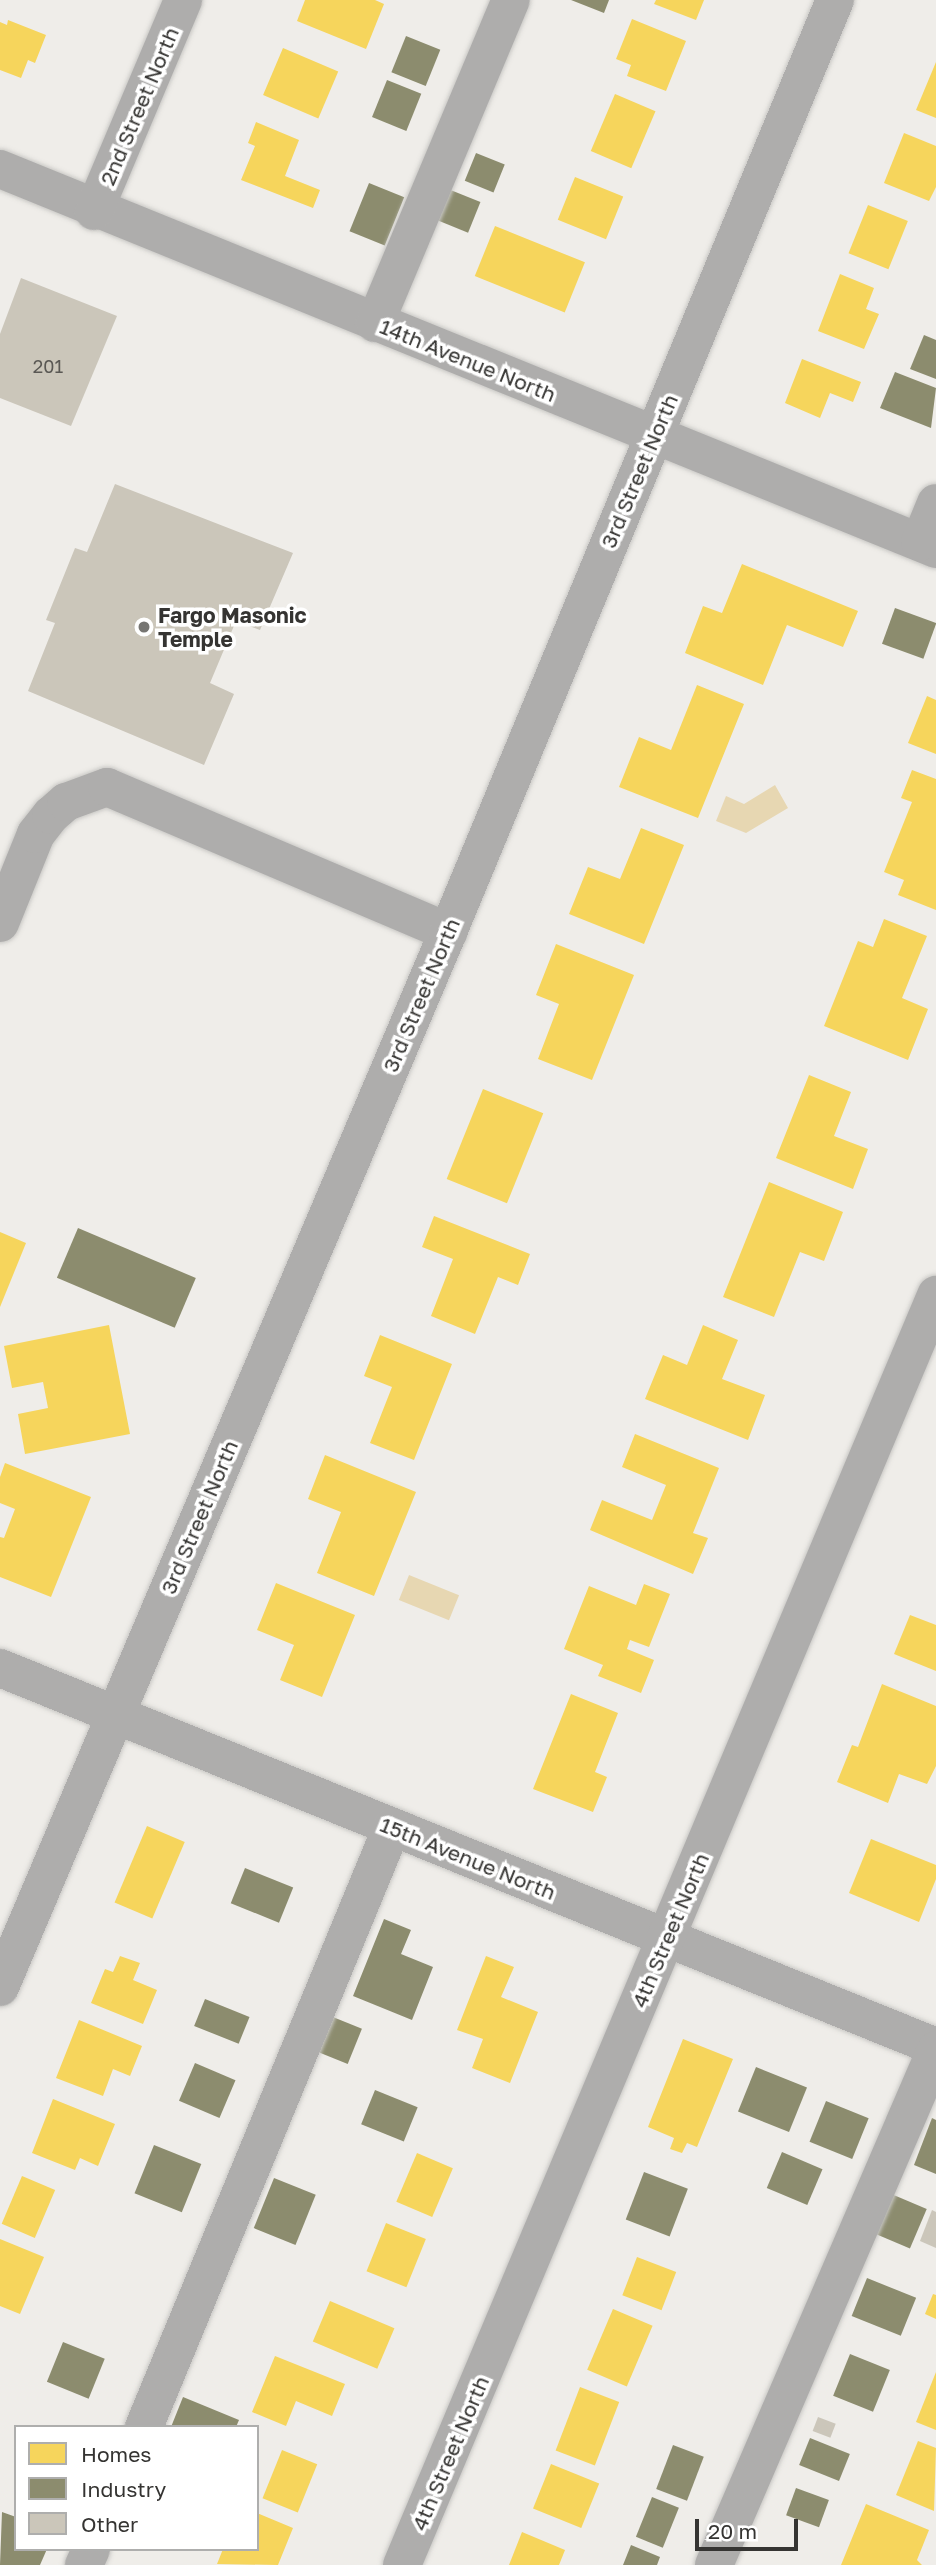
<!DOCTYPE html>
<style>
body{margin:0}
#map{position:relative;width:936px;height:2565px;overflow:hidden;background:#efede9;font-family:"Golos Text",sans-serif}
div>[style]{position:absolute}
[style*='--x']{left:calc(var(--x)*1px);top:calc(var(--y)*1px);width:calc(var(--w)*1px);rotate:calc(var(--a)*1deg)}
.water>*{inset:0;background:#e7d7b2;transform-origin:0 0}
.homes>*{inset:0;background:#f6d55c;transform-origin:0 0}
.industry>*{inset:0;background:#8c8c6e;transform-origin:0 0}
.building>*{inset:0;background:#cbc6ba;transform-origin:0 0}
.roads{filter:drop-shadow(0 0 2px #c9c8c5) drop-shadow(0 0 2px #c9c8c5)}
.minor>*{height:38px;margin:-19px;padding:0 19px;transform-origin:19px;border-radius:19px;background:#aeadac}
.dots>*{width:19px;height:19px;translate:-50% -50%;box-sizing:border-box;border:4px solid #fff;border-radius:50%}
span{translate:-50% -50%;white-space:nowrap;text-align:center;line-height:1.15;-webkit-text-stroke:7px #fff;paint-order:stroke}
.number-label{font-size:18px;color:#5a5854}
.number-label span{-webkit-text-stroke-width:0}
.street-label{font-size:21px;color:#353432}
.poi-label{font-size:21px;color:#353432;font-weight:700}
.left{translate:0 -50%;text-align:left}
.legend{position:absolute;left:14px;top:2425px;width:245px;height:126px;box-sizing:border-box;background:#fff;border:2px solid #aeaead;margin:0;padding:9px 12px;list-style:none;font-size:21px;color:#353432}
.legend li{display:flex;align-items:center;gap:14px;height:35px}
.legend b{width:35px;border:2px solid #aeaead}
.scale{position:absolute;left:695px;top:2519px;width:103px;height:32px;box-sizing:border-box;border:4px solid #353432;border-top:0;padding-left:9px;font-size:21px;line-height:24px;white-space:nowrap;color:#353432;-webkit-text-stroke:5px #fff;paint-order:stroke}
</style>
<div id="map">
<div class="water">
<div style="clip-path:polygon(775px 785px,788px 808px,746px 833px,716px 821px,726px 796px,744px 804px)"></div>
<div style="left:409px;top:1575px;width:54px;height:27px;rotate:22deg"></div>
</div>
<div class="homes">
<div style="clip-path:polygon(305px 0,375px 0,384px 4px,366px 49px,297px 21px)"></div>
<div style="clip-path:polygon(656px 0,704px 0,696px 20px,654px 4px)"></div>
<div style="clip-path:polygon(632px 19px,686px 41px,666px 91px,627px 76px,631px 65px,616px 59px)"></div>
<div style="clip-path:polygon(8px 20px,46px 35px,35px 63px,28px 60px,21px 78px,0 70px,0 22px,7px 25px)"></div>
<div style="left:283px;top:48px;width:60px;height:51px;rotate:23deg"></div>
<div style="clip-path:polygon(936px 62px,936px 118px,916px 110px)"></div>
<div style="left:615px;top:94px;width:44px;height:62px;rotate:23deg"></div>
<div style="clip-path:polygon(256px 122px,299px 140px,285px 176px,320px 190px,313px 208px,241px 180px,255px 146px,248px 143px)"></div>
<div style="clip-path:polygon(904px 133px,936px 146px,936px 187px,929px 201px,884px 183px)"></div>
<div style="left:575px;top:177px;width:52px;height:46px;rotate:22deg"></div>
<div style="left:868px;top:205px;width:43px;height:52px;rotate:22deg"></div>
<div style="left:495px;top:226px;width:97px;height:54px;rotate:22deg"></div>
<div style="clip-path:polygon(840px 274px,874px 288px,866px 309px,879px 314px,864px 349px,818px 331px)"></div>
<div style="clip-path:polygon(802px 359px,861px 382px,853px 402px,830px 393px,820px 418px,785px 403px)"></div>
<div style="clip-path:polygon(742px 564px,858px 611px,843px 647px,787px 625px,763px 685px,685px 653px,703px 606px,722px 613px)"></div>
<div style="clip-path:polygon(697px 685px,744px 704px,698px 818px,619px 787px,639px 737px,671px 750px)"></div>
<div style="clip-path:polygon(927px 696px,936px 700px,936px 754px,908px 743px)"></div>
<div style="clip-path:polygon(912px 770px,936px 779px,936px 910px,898px 895px,904px 880px,884px 872px,912px 802px,901px 798px)"></div>
<div style="clip-path:polygon(641px 828px,684px 845px,644px 944px,569px 914px,588px 867px,620px 879px)"></div>
<div style="clip-path:polygon(884px 919px,927px 936px,902px 998px,928px 1009px,908px 1060px,824px 1026px,858px 941px,873px 947px)"></div>
<div style="clip-path:polygon(556px 944px,634px 975px,592px 1080px,538px 1059px,559px 1004px,536px 995px)"></div>
<div style="clip-path:polygon(809px 1075px,851px 1092px,834px 1136px,868px 1149px,853px 1189px,776px 1158px)"></div>
<div style="left:483px;top:1089px;width:65px;height:97px;rotate:22deg"></div>
<div style="clip-path:polygon(769px 1182px,843px 1212px,824px 1261px,800px 1252px,774px 1317px,723px 1297px)"></div>
<div style="clip-path:polygon(434px 1216px,530px 1254px,518px 1285px,498px 1277px,475px 1334px,431px 1316px,453px 1259px,422px 1247px)"></div>
<div style="clip-path:polygon(0 1232px,26px 1243px,0 1307px)"></div>
<div style="clip-path:polygon(109px 1325px,130px 1434px,25px 1454px,18px 1414px,48px 1408px,43px 1382px,12px 1388px,4px 1346px)"></div>
<div style="clip-path:polygon(703px 1325px,738px 1340px,722px 1379px,765px 1395px,748px 1440px,645px 1399px,663px 1355px,687px 1365px)"></div>
<div style="clip-path:polygon(380px 1335px,452px 1364px,414px 1460px,370px 1443px,392px 1387px,364px 1376px)"></div>
<div style="clip-path:polygon(635px 1434px,719px 1468px,693px 1533px,708px 1538px,693px 1574px,590px 1530px,602px 1500px,652px 1520px,666px 1485px,622px 1467px)"></div>
<div style="clip-path:polygon(325px 1455px,416px 1492px,374px 1596px,317px 1573px,341px 1512px,308px 1499px)"></div>
<div style="clip-path:polygon(5px 1463px,91px 1497px,51px 1597px,0 1577px,0 1537px,4px 1538px,15px 1509px,0 1503px,0 1477px)"></div>
<div style="clip-path:polygon(276px 1583px,355px 1615px,322px 1697px,280px 1680px,294px 1645px,257px 1630px)"></div>
<div style="clip-path:polygon(644px 1584px,670px 1594px,649px 1647px,630px 1640px,627px 1649px,654px 1660px,641px 1693px,598px 1676px,603px 1665px,564px 1649px,589px 1586px,636px 1605px)"></div>
<div style="clip-path:polygon(910px 1615px,936px 1625px,936px 1671px,894px 1654px)"></div>
<div style="clip-path:polygon(882px 1684px,936px 1706px,936px 1766px,927px 1784px,899px 1774px,888px 1803px,837px 1782px,852px 1745px,858px 1747px)"></div>
<div style="clip-path:polygon(571px 1694px,618px 1713px,595px 1772px,607px 1777px,593px 1812px,533px 1789px)"></div>
<div style="left:147px;top:1826px;width:41px;height:83px;rotate:23deg"></div>
<div style="clip-path:polygon(871px 1839px,936px 1865px,936px 1879px,919px 1922px,849px 1893px)"></div>
<div style="clip-path:polygon(120px 1956px,140px 1963px,133px 1980px,157px 1990px,143px 2024px,91px 2003px,105px 1969px,113px 1972px)"></div>
<div style="clip-path:polygon(486px 1956px,514px 1967px,501px 1997px,538px 2012px,510px 2083px,472px 2068px,483px 2039px,457px 2030px)"></div>
<div style="clip-path:polygon(79px 2020px,142px 2046px,130px 2076px,113px 2069px,103px 2096px,56px 2078px)"></div>
<div style="clip-path:polygon(683px 2039px,733px 2059px,697px 2147px,687px 2143px,682px 2153px,670px 2149px,674px 2138px,648px 2127px)"></div>
<div style="clip-path:polygon(53px 2099px,115px 2124px,98px 2166px,80px 2158px,75px 2170px,32px 2153px)"></div>
<div style="left:417px;top:2153px;width:39px;height:53px;rotate:23deg"></div>
<div style="left:22px;top:2176px;width:36px;height:52px;rotate:23deg"></div>
<div style="left:386px;top:2223px;width:43px;height:52px;rotate:22deg"></div>
<div style="clip-path:polygon(0 2239px,44px 2257px,20px 2314px,0 2306px)"></div>
<div style="left:637px;top:2257px;width:42px;height:41px;rotate:21deg"></div>
<div style="clip-path:polygon(933px 2294px,936px 2295px,936px 2319px,925px 2314px)"></div>
<div style="left:330px;top:2301px;width:70px;height:44px;rotate:23deg"></div>
<div style="left:613px;top:2309px;width:43px;height:66px;rotate:23deg"></div>
<div style="clip-path:polygon(275px 2356px,345px 2384px,332px 2416px,296px 2401px,286px 2426px,252px 2412px)"></div>
<div style="clip-path:polygon(936px 2372px,936px 2430px,916px 2422px)"></div>
<div style="left:580px;top:2387px;width:42px;height:68px;rotate:21deg"></div>
<div style="clip-path:polygon(918px 2441px,936px 2448px,934px 2511px,896px 2495px)"></div>
<div style="left:282px;top:2450px;width:38px;height:52px;rotate:22deg"></div>
<div style="left:551px;top:2464px;width:52px;height:48px;rotate:22deg"></div>
<div style="clip-path:polygon(866px 2504px,929px 2530px,917px 2560px,922px 2565px,841px 2565px)"></div>
<div style="clip-path:polygon(257px 2513px,293px 2528px,278px 2565px,217px 2564px,223px 2549px,257px 2549px)"></div>
<div style="clip-path:polygon(522px 2532px,565px 2550px,559px 2565px,509px 2565px)"></div>
</div>
<div class="industry">
<div style="clip-path:polygon(571px 0,609px 0,604px 13px)"></div>
<div style="left:406px;top:36px;width:37px;height:39px;rotate:22deg"></div>
<div style="left:387px;top:80px;width:37px;height:40px;rotate:22deg"></div>
<div style="left:476px;top:153px;width:31px;height:30px;rotate:22deg"></div>
<div style="left:369px;top:183px;width:38px;height:52px;rotate:22deg"></div>
<div style="left:448px;top:189px;width:35px;height:33px;rotate:22deg"></div>
<div style="clip-path:polygon(924px 335px,936px 340px,936px 379px,910px 369px)"></div>
<div style="clip-path:polygon(895px 372px,936px 388px,931px 428px,880px 408px)"></div>
<div style="left:895px;top:608px;width:44px;height:38px;rotate:20deg"></div>
<div style="left:78px;top:1228px;width:128px;height:54px;rotate:23deg"></div>
<div style="left:245px;top:1868px;width:52px;height:38px;rotate:22deg"></div>
<div style="clip-path:polygon(384px 1919px,411px 1930px,401px 1954px,433px 1967px,412px 2020px,353px 1996px)"></div>
<div style="left:205px;top:1999px;width:48px;height:29px;rotate:22deg"></div>
<div style="left:323px;top:2013px;width:42px;height:38px;rotate:22deg"></div>
<div style="left:195px;top:2063px;width:44px;height:41px;rotate:23deg"></div>
<div style="left:756px;top:2067px;width:55px;height:48px;rotate:22deg"></div>
<div style="left:375px;top:2090px;width:46px;height:37px;rotate:22deg"></div>
<div style="left:826px;top:2101px;width:46px;height:44px;rotate:22deg"></div>
<div style="clip-path:polygon(932px 2118px,936px 2120px,936px 2174px,914px 2165px)"></div>
<div style="left:154px;top:2145px;width:51px;height:52px;rotate:22deg"></div>
<div style="left:782px;top:2152px;width:44px;height:39px;rotate:23deg"></div>
<div style="left:644px;top:2172px;width:47px;height:51px;rotate:21deg"></div>
<div style="left:274px;top:2178px;width:45px;height:54px;rotate:22deg"></div>
<div style="left:889px;top:2193px;width:41px;height:43px;rotate:23deg"></div>
<div style="left:867px;top:2278px;width:53px;height:41px;rotate:22deg"></div>
<div style="left:63px;top:2342px;width:45px;height:43px;rotate:22deg"></div>
<div style="left:850px;top:2354px;width:43px;height:45px;rotate:22deg"></div>
<div style="clip-path:polygon(183px 2397px,239px 2420px,236px 2427px,171px 2427px)"></div>
<div style="left:810px;top:2438px;width:43px;height:29px;rotate:22deg"></div>
<div style="left:673px;top:2445px;width:33px;height:47px;rotate:21deg"></div>
<div style="left:796px;top:2488px;width:35px;height:29px;rotate:20deg"></div>
<div style="left:652px;top:2497px;width:29px;height:43px;rotate:22deg"></div>
<div style="clip-path:polygon(2px 2512px,16px 2517px,16px 2549px,47px 2549px,40px 2565px,0 2565px)"></div>
<div style="clip-path:polygon(631px 2545px,660px 2557px,657px 2565px,623px 2565px)"></div>
</div>
<div class="building">
<div style="clip-path:polygon(21px 278px,117px 316px,71px 426px,0 398px,0 334px)"></div>
<div style="clip-path:polygon(115px 484px,293px 553px,260px 630px,236px 621px,210px 683px,234px 694px,204px 765px,28px 691px,55px 623px,46px 620px,75px 548px,87px 552px)"></div>
<div style="clip-path:polygon(932px 2210px,936px 2212px,936px 2248px,920px 2241px)"></div>
<div style="left:818px;top:2417px;width:19px;height:15px;rotate:21deg"></div>
</div>
<div class="roads">
<div class="minor">
<div style="--x:0;--y:169;--w:1010;--a:22.1"></div>
<div style="--x:94;--y:211;--w:229;--a:-67.1"></div>
<div style="--x:375;--y:323;--w:350;--a:-67.2"></div>
<div style="--x:920;--y:542;--w:42;--a:-67.7"></div>
<div style="--x:0;--y:923;--w:96;--a:-68"></div>
<div style="--x:36;--y:834;--w:24;--a:-52"></div>
<div style="--x:51;--y:815;--w:20;--a:-41"></div>
<div style="--x:66;--y:802;--w:44;--a:-20.1"></div>
<div style="--x:107;--y:787;--w:371;--a:23"></div>
<div style="--x:0;--y:1668;--w:1010;--a:22.04"></div>
<div style="--x:0;--y:1987;--w:1146;--a:-66.99"></div>
<div style="--x:448;--y:932;--w:1009;--a:-67.45"></div>
<div style="--x:144;--y:2427;--w:649;--a:-67.54"></div>
<div style="--x:84;--y:2565;--w:17;--a:-66"></div>
<div style="--x:402;--y:2565;--w:1378;--a:-67.19"></div>
<div style="--x:714;--y:2565;--w:561;--a:-66.68"></div>
</div>
</div>
<div class="dots">
<div style="left:144px;top:627px;background:#767572"></div>
</div>
<div class="number-label">
<span style="left:48px;top:366px">201</span>
</div>
<div class="street-label">
<span style="left:139px;top:106px;rotate:-67deg">2nd Street North</span>
<span style="left:468px;top:360px;rotate:22deg">14th Avenue North</span>
<span style="left:639px;top:471px;rotate:-67deg">3rd Street North</span>
<span style="left:421px;top:995px;rotate:-67deg">3rd Street North</span>
<span style="left:199px;top:1517px;rotate:-67deg">3rd Street North</span>
<span style="left:468px;top:1858px;rotate:22deg">15th Avenue North</span>
<span style="left:670px;top:1930px;rotate:-67deg">4th Street North</span>
<span style="left:450px;top:2453px;rotate:-67deg">4th Street North</span>
</div>
<div class="poi-label">
<span class="left" style="left:158px;top:627px">Fargo Masonic<br>Temple</span>
</div>
<ul class="legend">
<li><b style="height:19px;background:#f6d55c"></b>Homes</li>
<li><b style="height:19px;background:#8c8c6e"></b>Industry</li>
<li><b style="height:19px;background:#cbc6ba"></b>Other</li>
</ul>
<div class="scale">20 m</div>
</div>
